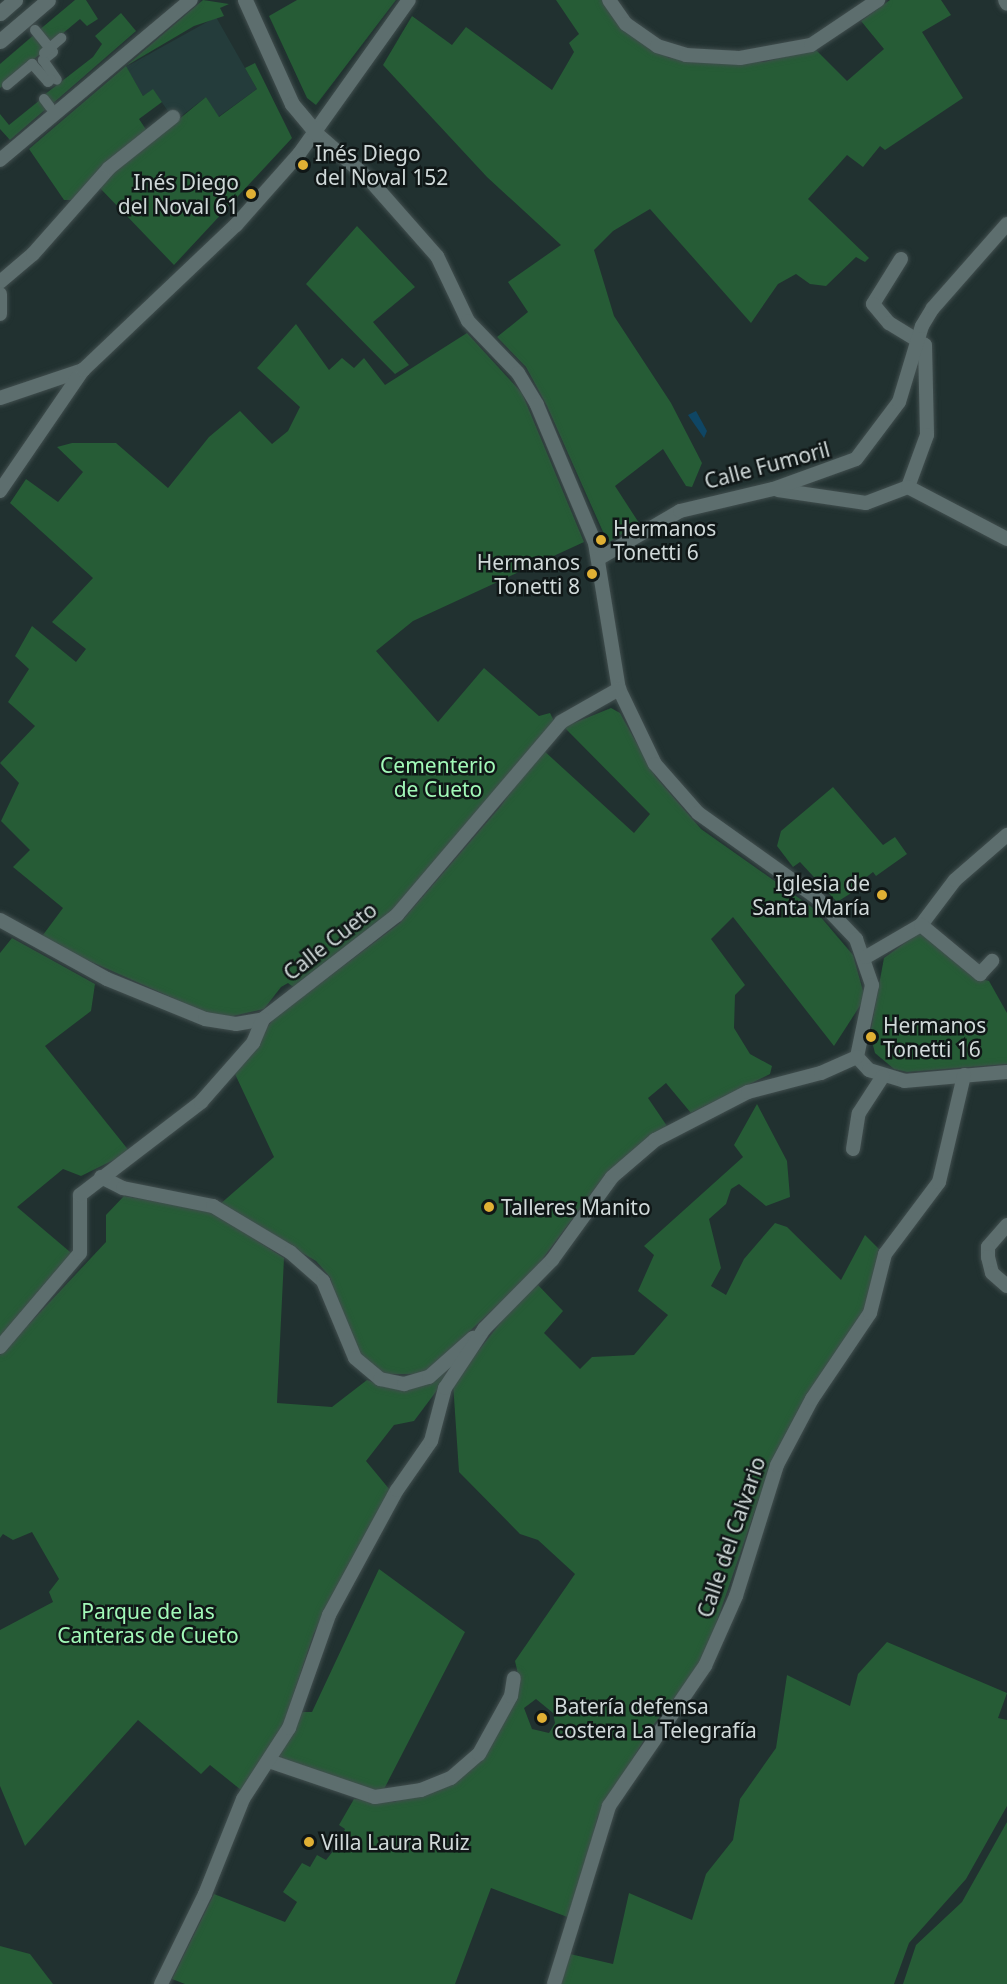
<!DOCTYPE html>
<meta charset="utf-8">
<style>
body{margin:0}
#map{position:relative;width:1007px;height:1984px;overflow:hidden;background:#213130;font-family:"Noto Sans",sans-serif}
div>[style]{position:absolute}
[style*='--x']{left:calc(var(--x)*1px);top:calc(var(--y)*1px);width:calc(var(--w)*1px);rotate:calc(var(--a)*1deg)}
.built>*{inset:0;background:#243c3b}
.green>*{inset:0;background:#265c36}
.water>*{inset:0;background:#0f4664}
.roads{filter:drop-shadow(0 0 2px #414e4e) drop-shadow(0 0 2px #414e4e)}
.pedestrian>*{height:10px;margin:-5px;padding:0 5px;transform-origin:5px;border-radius:5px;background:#5d6e6e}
.minor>*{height:14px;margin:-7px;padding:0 7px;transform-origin:7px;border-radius:7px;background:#5d6e6e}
.secondary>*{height:15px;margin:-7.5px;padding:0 7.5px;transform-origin:7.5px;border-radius:7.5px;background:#5d6e6e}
.dots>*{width:16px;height:16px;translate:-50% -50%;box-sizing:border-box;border:3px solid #101717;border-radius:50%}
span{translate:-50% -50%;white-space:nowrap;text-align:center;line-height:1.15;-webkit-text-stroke:5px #101717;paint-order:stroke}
.poi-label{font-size:21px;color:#d0d9d9}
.left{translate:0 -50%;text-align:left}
.right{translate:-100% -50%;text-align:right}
.street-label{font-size:21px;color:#d0d9d9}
.park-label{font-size:21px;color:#a2f9b8}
</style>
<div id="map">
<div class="built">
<div style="clip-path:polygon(216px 17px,257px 89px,218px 117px,206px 97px,175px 121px,153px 90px,143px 96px,126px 67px)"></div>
</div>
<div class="green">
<div style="clip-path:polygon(75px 0,86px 0,98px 19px,87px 26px,80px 19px,50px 44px,38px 31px)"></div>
<div style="clip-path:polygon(203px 0,229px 4px,220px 8px,224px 16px,194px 26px,126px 66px,143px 96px,153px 89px,162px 102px,139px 119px,147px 131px,73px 200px,64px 200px,29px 149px)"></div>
<div style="clip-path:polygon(297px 0,396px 0,316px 105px,307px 98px,269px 16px)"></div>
<div style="clip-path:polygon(556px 0,603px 0,623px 27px,669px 58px,764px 62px,815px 49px,847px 81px,884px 49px,861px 21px,890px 0,941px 0,951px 15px,922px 32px,963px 98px,885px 150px,880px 146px,863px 167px,847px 155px,808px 199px,869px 258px,865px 262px,856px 257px,826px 286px,810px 284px,796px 274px,778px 284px,751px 323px,650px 209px,613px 231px,594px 250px,614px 316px,671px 403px,702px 463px,692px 487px,686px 486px,663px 449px,615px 486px,639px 523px,608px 543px,547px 406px,526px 367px,497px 337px,528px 312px,508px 282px,561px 245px,487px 177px,383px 65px,412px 16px,452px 45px,466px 27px,552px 90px,574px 52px,569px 43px,579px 34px)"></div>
<div style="clip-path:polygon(121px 13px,136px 31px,51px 105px,44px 95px,93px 57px,102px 44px,95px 36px)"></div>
<div style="clip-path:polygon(35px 34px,47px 48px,0 88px,0 64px)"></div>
<div style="clip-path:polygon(255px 63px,292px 138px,174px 265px,98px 186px,206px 97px,219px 117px,257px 89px,245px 68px)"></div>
<div style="clip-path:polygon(40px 100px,47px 108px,10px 140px,0 129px,0 114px,9px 125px)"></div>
<div style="clip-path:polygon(357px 226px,415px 287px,373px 322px,409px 365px,395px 374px,306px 284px)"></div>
<div style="clip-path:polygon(296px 324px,329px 370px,342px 358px,354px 368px,364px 358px,385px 385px,467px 333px,522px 393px,584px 542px,413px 621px,376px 651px,438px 722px,484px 668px,539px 716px,550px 713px,554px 721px,411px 894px,380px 922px,296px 989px,288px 983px,281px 987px,264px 1009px,220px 1019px,40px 939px,63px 908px,13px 867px,30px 850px,1px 821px,19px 783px,0 763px,35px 726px,8px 702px,29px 669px,15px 656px,32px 626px,76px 662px,86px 649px,52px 622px,93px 578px,10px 503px,26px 479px,58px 502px,83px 472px,57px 447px,72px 443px,116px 443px,168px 488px,209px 437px,240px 411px,272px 444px,288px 431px,300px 407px,257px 368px)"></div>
<div style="clip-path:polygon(611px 708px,620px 713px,655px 776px,701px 829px,813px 908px,853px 955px,865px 998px,834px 1046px,733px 917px,711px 939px,745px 985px,735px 995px,734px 1028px,750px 1054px,772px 1066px,770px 1074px,691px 1113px,666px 1083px,648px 1098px,667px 1126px,608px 1171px,532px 1273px,424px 1374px,387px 1374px,367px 1364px,350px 1346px,330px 1277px,316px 1261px,219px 1205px,274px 1157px,235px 1074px,273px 1019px,400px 923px,500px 807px,542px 749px,634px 833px,650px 814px,564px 727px)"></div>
<div style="clip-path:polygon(833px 787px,883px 845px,895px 837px,907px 854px,876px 876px,873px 872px,864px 879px,867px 883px,837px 902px,800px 862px,793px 867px,777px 846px,781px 831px)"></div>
<div style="clip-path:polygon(921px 931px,973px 977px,989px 981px,1007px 1013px,1007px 1064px,907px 1072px,894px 1069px,875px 1053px,870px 1034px,884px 958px)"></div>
<div style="clip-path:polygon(12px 938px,95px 984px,91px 1011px,45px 1046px,130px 1152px,81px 1176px,63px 1169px,17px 1207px,76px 1257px,0 1339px,0 953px)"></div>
<div style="clip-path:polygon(evenodd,757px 1104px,787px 1161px,790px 1197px,766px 1206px,739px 1184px,731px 1189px,726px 1204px,709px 1219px,721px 1268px,711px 1286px,726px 1295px,744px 1259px,775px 1223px,787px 1227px,841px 1280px,865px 1235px,879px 1249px,873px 1278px,861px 1319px,763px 1487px,704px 1659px,652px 1727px,598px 1816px,570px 1918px,491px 1888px,455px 1984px,185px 1984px,172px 1979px,214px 1894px,285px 1922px,297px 1902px,283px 1892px,302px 1863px,310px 1867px,317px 1855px,326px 1860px,337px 1846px,345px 1829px,339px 1825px,354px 1799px,394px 1802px,461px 1775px,515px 1697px,520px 1683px,515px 1661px,575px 1574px,538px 1540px,520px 1534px,459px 1472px,453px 1383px,516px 1303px,538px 1285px,563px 1311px,544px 1333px,580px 1369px,592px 1357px,634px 1355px,668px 1315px,638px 1291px,654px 1255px,644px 1246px,743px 1157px,734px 1145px,757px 1104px,536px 1699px,553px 1713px,555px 1723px,549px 1733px,532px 1729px,524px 1708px,536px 1699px)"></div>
<div style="clip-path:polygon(124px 1196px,211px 1211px,284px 1258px,277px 1403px,332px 1407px,367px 1380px,390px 1388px,462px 1357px,414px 1421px,394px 1425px,366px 1461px,390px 1490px,314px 1633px,281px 1731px,241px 1790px,210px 1765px,201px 1774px,138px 1720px,25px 1846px,0 1786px,0 1630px,53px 1602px,49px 1592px,59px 1579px,32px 1532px,13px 1540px,3px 1534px,0 1538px,0 1355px,106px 1242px,106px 1215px)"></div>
<div style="clip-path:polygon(379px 1569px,465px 1632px,382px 1793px,277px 1758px,301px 1712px,312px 1712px)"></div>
<div style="clip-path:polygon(887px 1642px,1007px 1693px,998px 1718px,1007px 1720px,1007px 1806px,966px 1879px,909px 1943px,894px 1984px,561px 1984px,570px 1954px,613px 1964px,629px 1893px,692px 1920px,706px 1874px,733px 1840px,740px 1799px,776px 1748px,787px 1675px,850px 1706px,858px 1674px)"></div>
<div style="clip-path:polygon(1007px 1822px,1007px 1984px,903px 1984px,916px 1945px,962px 1902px)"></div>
<div style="clip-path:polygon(0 1946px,30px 1954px,53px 1984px,0 1984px)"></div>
</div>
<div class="water">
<div style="clip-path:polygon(696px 411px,707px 431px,704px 438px,688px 415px)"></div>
</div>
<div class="roads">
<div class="pedestrian">
<div style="--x:35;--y:30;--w:28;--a:51"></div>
<div style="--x:53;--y:52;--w:13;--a:141"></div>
<div style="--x:43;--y:60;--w:24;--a:55"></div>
<div style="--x:44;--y:53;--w:23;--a:-41"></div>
<div style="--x:7;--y:85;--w:33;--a:-40"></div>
<div style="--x:32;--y:64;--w:24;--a:48"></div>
<div style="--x:48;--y:82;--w:4;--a:-45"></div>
<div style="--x:44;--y:99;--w:10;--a:53"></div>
</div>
<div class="minor">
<div style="--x:609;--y:0;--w:29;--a:55"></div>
<div style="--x:626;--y:24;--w:38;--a:35"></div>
<div style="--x:657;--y:46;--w:30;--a:17"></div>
<div style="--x:686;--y:55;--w:54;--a:3.2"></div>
<div style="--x:740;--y:58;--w:72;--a:-10.4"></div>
<div style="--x:811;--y:45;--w:81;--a:-33.9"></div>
<div style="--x:1005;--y:0;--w:4;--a:63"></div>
<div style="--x:316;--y:133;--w:70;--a:41"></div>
<div style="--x:369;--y:179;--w:103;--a:48.6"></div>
<div style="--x:437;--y:256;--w:72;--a:64.5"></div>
<div style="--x:468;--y:321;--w:72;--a:46.1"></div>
<div style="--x:518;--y:373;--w:37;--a:59"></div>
<div style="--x:537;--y:405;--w:150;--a:67.2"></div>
<div style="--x:595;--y:543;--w:148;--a:80.7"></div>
<div style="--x:619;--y:689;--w:83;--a:64.4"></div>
<div style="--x:655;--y:764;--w:65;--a:48.7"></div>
<div style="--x:698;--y:813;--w:146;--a:35.5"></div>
<div style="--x:817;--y:898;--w:57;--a:46.4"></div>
<div style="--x:856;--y:939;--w:49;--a:70.8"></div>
<div style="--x:872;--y:985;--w:74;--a:101.8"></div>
<div style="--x:857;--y:1057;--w:18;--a:47"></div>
<div style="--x:869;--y:1070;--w:37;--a:17"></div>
<div style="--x:904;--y:1081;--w:103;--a:-5"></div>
<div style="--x:0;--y:160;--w:249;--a:-40"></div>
<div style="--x:901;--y:259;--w:53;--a:121.9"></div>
<div style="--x:873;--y:304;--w:25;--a:50"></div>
<div style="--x:889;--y:323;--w:42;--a:31.4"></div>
<div style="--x:925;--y:345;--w:90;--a:88.7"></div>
<div style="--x:927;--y:435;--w:55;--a:110.1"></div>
<div style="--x:0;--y:282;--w:43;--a:-40.3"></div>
<div style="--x:33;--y:254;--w:115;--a:-48.5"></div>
<div style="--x:109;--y:168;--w:82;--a:-38.6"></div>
<div style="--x:0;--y:294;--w:20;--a:90"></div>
<div style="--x:0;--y:398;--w:88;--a:-18.6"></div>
<div style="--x:778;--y:490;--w:89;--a:8.4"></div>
<div style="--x:866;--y:503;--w:45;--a:-20.9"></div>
<div style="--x:908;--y:487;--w:112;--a:27.7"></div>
<div style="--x:0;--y:491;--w:147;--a:-55.6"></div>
<div style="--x:83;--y:370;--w:211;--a:-43.5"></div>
<div style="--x:236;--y:225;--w:95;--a:-48.4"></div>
<div style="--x:299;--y:154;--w:189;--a:-54.5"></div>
<div style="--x:598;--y:559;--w:95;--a:-30.3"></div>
<div style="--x:680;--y:511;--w:96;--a:-13.3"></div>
<div style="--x:773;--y:489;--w:88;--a:-19.9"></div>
<div style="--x:856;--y:459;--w:71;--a:-53"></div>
<div style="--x:899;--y:402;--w:79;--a:-73.2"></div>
<div style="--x:922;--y:326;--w:21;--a:-59"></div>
<div style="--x:933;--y:308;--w:112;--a:-48.6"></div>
<div style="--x:0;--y:920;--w:122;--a:28.9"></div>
<div style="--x:107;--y:979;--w:106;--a:22.2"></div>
<div style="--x:205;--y:1019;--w:31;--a:9"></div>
<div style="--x:236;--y:1024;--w:27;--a:-10"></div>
<div style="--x:263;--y:1019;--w:170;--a:-37.8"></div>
<div style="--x:397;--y:915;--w:253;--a:-49.6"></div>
<div style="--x:561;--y:722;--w:67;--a:-29.6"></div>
<div style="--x:921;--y:925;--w:56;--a:-52.9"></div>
<div style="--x:955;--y:880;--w:69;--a:-40.9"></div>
<div style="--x:866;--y:957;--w:64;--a:-30.2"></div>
<div style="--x:921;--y:925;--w:77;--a:39.7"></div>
<div style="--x:980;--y:974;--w:18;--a:-47"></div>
<div style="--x:853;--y:1149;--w:36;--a:-81"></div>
<div style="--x:859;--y:1113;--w:44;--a:-57"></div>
<div style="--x:101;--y:1177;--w:25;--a:27"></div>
<div style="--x:123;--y:1188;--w:92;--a:11.3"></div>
<div style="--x:213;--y:1206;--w:90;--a:30.9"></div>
<div style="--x:290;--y:1252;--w:44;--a:41.3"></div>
<div style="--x:323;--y:1281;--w:83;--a:67.4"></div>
<div style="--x:355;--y:1358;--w:33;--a:40"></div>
<div style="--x:380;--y:1379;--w:25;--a:12"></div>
<div style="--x:404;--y:1384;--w:26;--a:-16"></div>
<div style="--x:429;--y:1377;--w:59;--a:-41.6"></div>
<div style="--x:1007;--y:1225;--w:29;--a:131"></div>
<div style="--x:988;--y:1247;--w:10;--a:90"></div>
<div style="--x:988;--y:1257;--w:16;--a:76"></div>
<div style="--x:992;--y:1273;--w:20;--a:41"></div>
<div style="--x:0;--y:1347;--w:123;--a:-49.6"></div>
<div style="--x:80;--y:1253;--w:58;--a:-90"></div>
<div style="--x:80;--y:1195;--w:153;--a:-37.5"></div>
<div style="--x:201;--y:1102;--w:79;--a:-48.6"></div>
<div style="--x:253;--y:1043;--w:26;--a:-67"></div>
<div style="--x:269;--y:1761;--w:112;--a:18.8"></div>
<div style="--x:375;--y:1797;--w:47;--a:-8.7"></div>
<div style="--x:421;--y:1790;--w:32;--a:-22"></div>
<div style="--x:451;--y:1778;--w:37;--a:-41"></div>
<div style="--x:479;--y:1754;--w:66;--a:-61.1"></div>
<div style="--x:511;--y:1696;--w:18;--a:-81"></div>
<div style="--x:161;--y:1984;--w:100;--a:-63.9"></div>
<div style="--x:205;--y:1894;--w:102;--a:-68.2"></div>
<div style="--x:243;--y:1799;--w:85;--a:-57.1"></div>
<div style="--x:289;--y:1728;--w:120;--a:-70.5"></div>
<div style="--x:329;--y:1615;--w:142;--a:-61.5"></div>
<div style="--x:397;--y:1490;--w:60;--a:-55.2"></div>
<div style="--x:431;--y:1441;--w:55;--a:-75.2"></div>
<div style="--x:445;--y:1388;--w:71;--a:-56.5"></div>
<div style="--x:484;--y:1329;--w:97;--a:-45.4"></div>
<div style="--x:552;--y:1260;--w:102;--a:-54.1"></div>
<div style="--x:612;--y:1177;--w:57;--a:-40.7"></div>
<div style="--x:655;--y:1140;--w:105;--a:-27.3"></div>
<div style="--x:748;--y:1092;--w:75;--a:-14.6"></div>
<div style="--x:821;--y:1073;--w:39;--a:-24"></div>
<div style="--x:554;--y:1984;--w:186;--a:-72.8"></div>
<div style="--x:609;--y:1806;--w:170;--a:-55.6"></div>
<div style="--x:705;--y:1666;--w:77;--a:-66.1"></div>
<div style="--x:736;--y:1596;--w:137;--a:-72.6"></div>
<div style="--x:777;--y:1465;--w:75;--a:-62.1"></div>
<div style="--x:812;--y:1399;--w:104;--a:-56"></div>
<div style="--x:870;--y:1313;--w:61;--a:-75.7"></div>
<div style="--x:885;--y:1254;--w:90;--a:-53.1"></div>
<div style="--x:939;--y:1182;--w:110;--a:-76.8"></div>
</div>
<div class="secondary">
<div style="--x:245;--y:0;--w:114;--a:65.7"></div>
<div style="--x:292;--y:104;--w:38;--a:50"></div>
<div style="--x:0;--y:13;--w:20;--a:-41"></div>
<div style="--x:0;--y:41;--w:63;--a:-40.5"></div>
</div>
</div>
<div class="dots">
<div style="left:303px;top:165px;background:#e0b034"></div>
<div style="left:251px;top:194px;background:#e0b034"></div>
<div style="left:601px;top:540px;background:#e0b034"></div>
<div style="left:592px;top:574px;background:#e0b034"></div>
<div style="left:882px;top:895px;background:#e0b034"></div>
<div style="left:871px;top:1037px;background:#e0b034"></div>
<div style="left:489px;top:1207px;background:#e0b034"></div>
<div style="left:542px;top:1718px;background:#e0b034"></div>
<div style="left:309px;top:1842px;background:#e0b034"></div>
</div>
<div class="poi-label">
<span class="left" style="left:315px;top:165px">Inés Diego<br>del Noval 152</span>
<span class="right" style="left:239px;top:194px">Inés Diego<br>del Noval 61</span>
<span class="left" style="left:613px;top:540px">Hermanos<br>Tonetti 6</span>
<span class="right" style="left:580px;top:574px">Hermanos<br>Tonetti 8</span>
<span class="right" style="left:870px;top:895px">Iglesia de<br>Santa María</span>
<span class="left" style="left:883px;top:1037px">Hermanos<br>Tonetti 16</span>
<span class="left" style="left:501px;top:1207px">Talleres Manito</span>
<span class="left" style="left:554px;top:1718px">Batería defensa<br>costera La Telegrafía</span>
<span class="left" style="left:321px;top:1842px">Villa Laura Ruiz</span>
</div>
<div class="street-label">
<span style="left:767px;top:465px;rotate:-15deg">Calle Fumoril</span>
<span style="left:330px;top:941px;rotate:-38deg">Calle Cueto</span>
<span style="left:731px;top:1537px;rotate:-71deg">Calle del Calvario</span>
</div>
<div class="park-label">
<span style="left:438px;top:777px">Cementerio<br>de Cueto</span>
<span style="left:148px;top:1623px">Parque de las<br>Canteras de Cueto</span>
</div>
</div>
